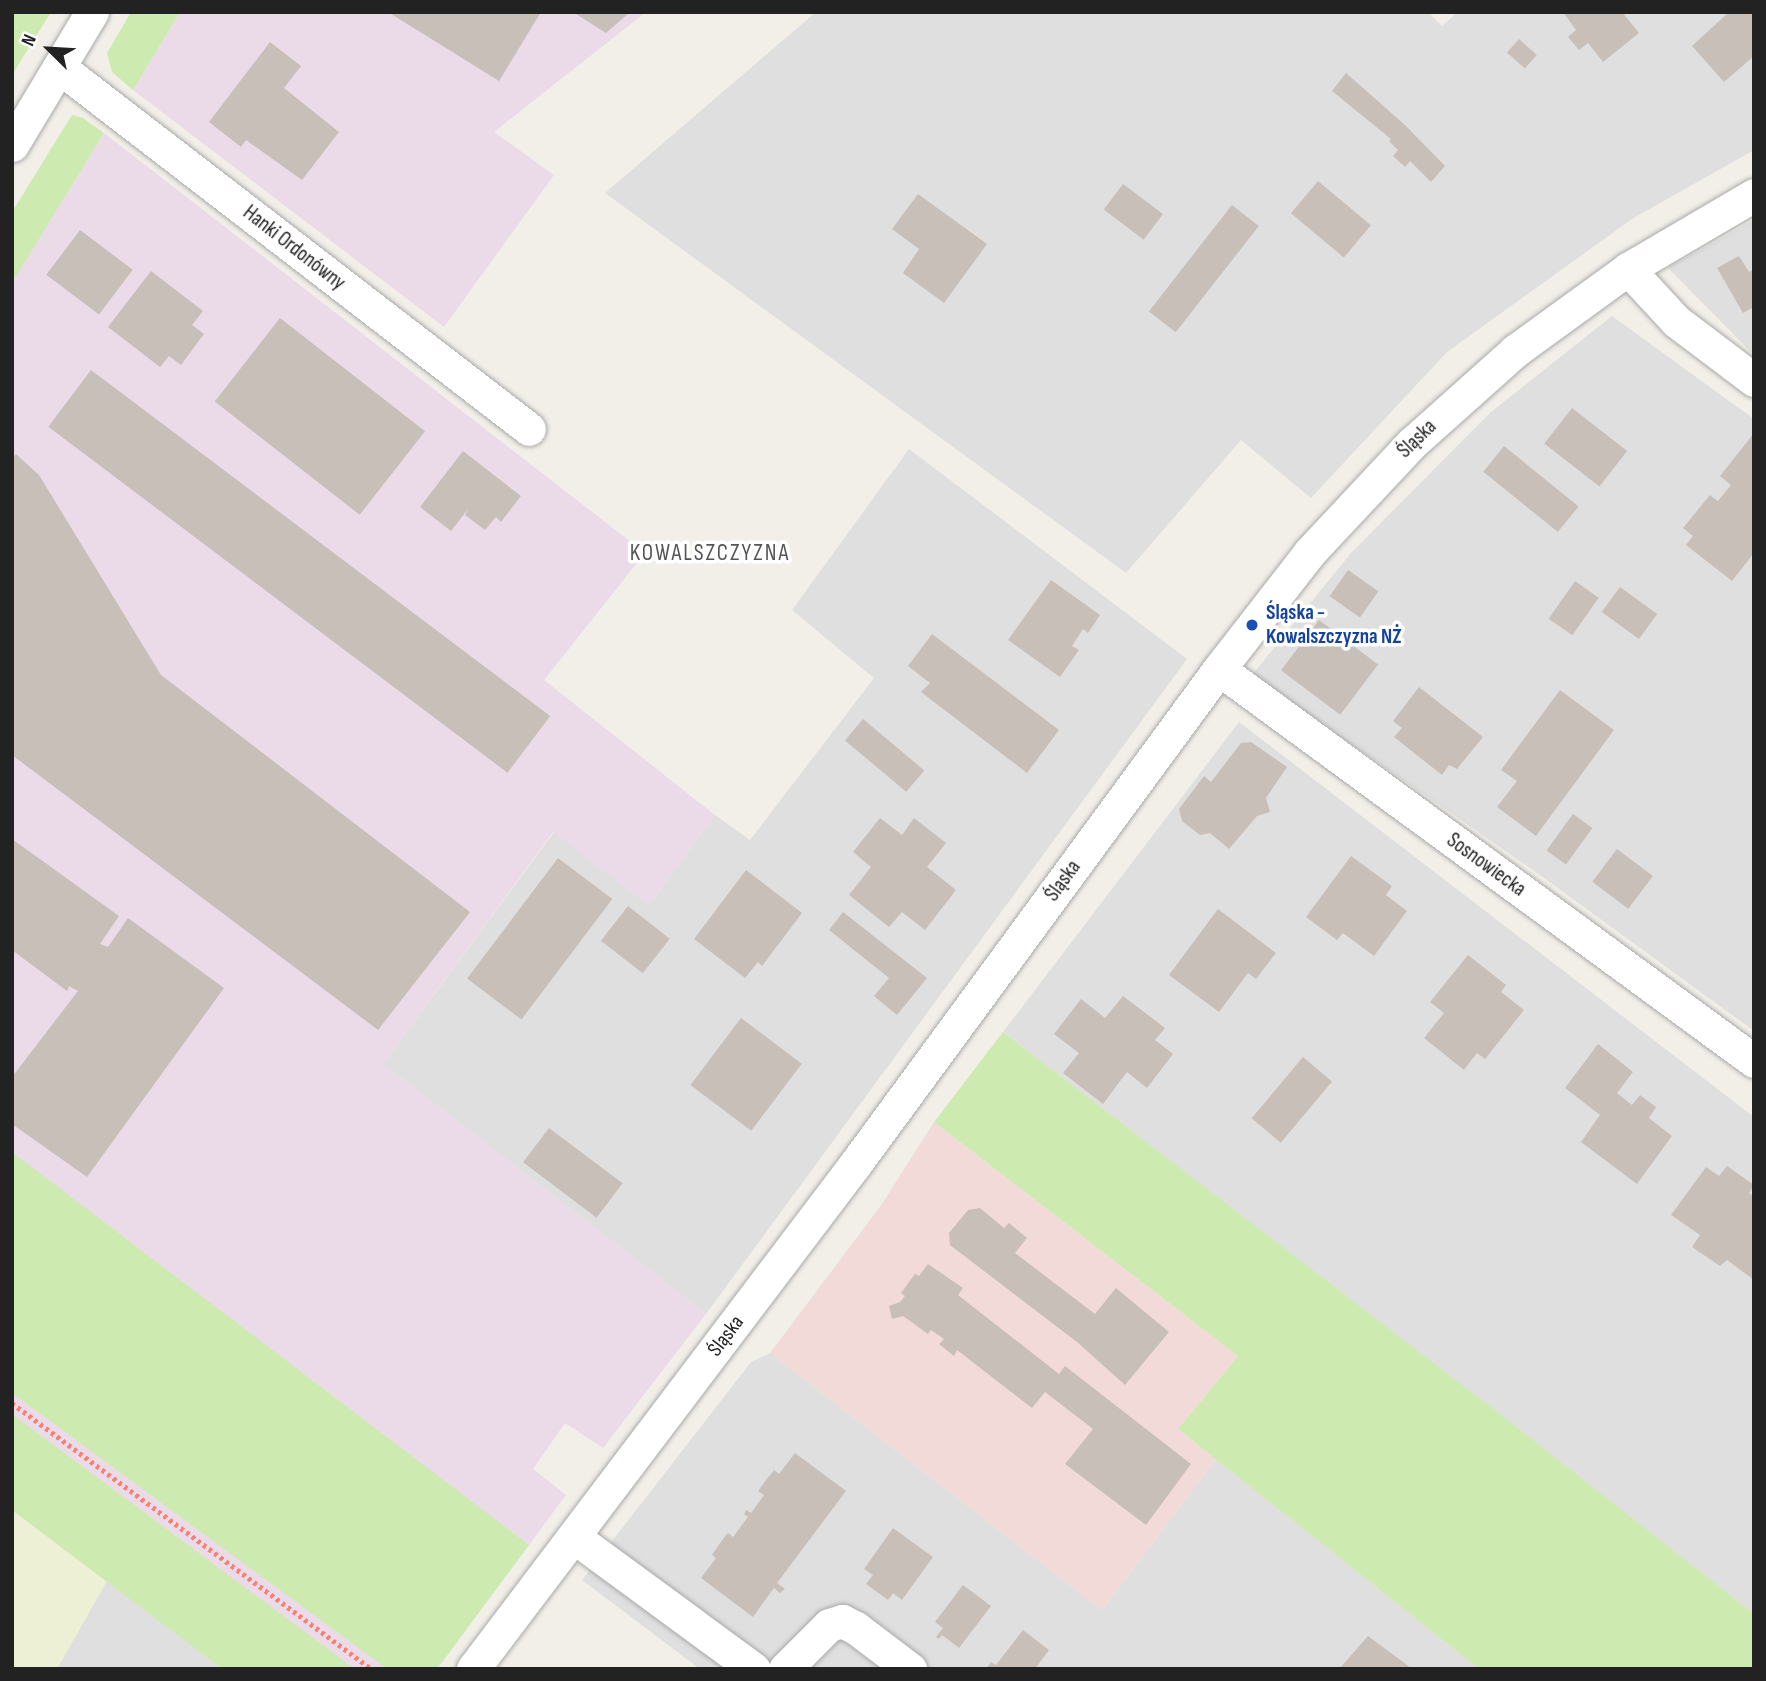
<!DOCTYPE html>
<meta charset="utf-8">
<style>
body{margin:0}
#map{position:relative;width:1766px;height:1681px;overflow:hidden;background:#f2efe9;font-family:"Sofia Sans Condensed",sans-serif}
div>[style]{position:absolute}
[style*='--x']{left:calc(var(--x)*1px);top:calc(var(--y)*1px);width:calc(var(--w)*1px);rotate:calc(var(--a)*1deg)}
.residential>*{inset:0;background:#e0dfdf}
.commercial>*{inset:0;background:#f2dad9}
.industrial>*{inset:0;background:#ebdbe8}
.farmland>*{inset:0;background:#eef0d5}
.grass>*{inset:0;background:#cdebb0}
.building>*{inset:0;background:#c7bfb8;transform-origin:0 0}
.path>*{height:4.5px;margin-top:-2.25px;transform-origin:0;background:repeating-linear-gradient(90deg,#fa8072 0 3.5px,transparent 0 7px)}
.roads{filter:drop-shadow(0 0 2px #a9a9a9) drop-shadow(0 0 2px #a9a9a9)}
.minor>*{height:33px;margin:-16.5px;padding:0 16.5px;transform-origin:16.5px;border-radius:16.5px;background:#fff}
.dots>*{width:19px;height:19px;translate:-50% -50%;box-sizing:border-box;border:4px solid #fff;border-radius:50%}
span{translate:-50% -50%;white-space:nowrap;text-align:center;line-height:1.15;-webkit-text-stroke:7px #fff;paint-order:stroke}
.street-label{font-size:21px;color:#222}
.transit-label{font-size:21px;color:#164399;font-weight:700}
.left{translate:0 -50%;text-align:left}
.neighbourhood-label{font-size:23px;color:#555;letter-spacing:2px}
.frame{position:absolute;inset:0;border:14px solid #222;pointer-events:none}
.north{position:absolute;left:14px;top:14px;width:70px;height:70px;-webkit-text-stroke:5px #fff;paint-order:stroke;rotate:294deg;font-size:19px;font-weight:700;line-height:28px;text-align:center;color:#222}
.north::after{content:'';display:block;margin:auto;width:24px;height:32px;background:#222;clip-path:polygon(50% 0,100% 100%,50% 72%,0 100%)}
</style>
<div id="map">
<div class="residential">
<div style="clip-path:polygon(816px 12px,1428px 12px,1442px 26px,1458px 12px,1754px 12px,1754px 150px,1632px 219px,1447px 352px,1311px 498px,1241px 440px,1126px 573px,605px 193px)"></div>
<div style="clip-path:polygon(1754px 220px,1754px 355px,1668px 268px)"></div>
<div style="clip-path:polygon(1612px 316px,1754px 419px,1754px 1031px,1533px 870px,1252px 675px,1351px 553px,1491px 412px)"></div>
<div style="clip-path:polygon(909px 449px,1187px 659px,706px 1314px,383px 1064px,554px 832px,649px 905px,715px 815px,750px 840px,874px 678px,792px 610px)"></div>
<div style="clip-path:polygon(1239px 722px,1754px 1117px,1754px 1614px,1003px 1032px)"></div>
<div style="clip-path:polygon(770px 1353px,1102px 1610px,1216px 1459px,1479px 1669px,700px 1669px,582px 1580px,751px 1362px)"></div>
<div style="clip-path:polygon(107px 1581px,222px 1669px,57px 1669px,65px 1650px)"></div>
</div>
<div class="commercial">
<div style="clip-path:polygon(934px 1122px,1238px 1356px,1178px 1429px,1216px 1459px,1102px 1610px,770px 1353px,882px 1204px)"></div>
</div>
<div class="industrial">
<div style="clip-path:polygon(180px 12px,646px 12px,494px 132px,554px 175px,444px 327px,133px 90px)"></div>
<div style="clip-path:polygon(104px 133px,645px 553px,544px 680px,715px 815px,649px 905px,553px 832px,383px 1064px,706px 1314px,603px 1448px,565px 1423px,533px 1469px,566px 1495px,437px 1669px,222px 1669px,12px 1510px,12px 282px)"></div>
</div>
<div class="farmland">
<div style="clip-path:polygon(12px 1510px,107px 1581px,57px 1669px,12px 1669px)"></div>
</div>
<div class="grass">
<div style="clip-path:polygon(12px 12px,51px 12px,12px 75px)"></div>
<div style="clip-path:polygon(131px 12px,180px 12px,133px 90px,112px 72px,107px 53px)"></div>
<div style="clip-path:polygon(72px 115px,83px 118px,104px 133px,12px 283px,12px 212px)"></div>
<div style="clip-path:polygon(1003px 1032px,1496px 1411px,1754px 1614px,1754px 1669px,1479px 1669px,1178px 1429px,1238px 1356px,934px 1122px)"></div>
<div style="clip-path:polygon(12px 1152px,529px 1545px,437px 1669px,387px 1669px,12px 1393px)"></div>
<div style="clip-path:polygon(12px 1414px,355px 1669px,222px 1669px,12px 1510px)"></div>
</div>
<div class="building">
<div style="clip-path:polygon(388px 12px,541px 12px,499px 81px)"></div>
<div style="clip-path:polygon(573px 12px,630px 12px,606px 33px)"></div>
<div style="clip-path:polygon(1563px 12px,1622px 12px,1639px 33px,1603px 62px,1588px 43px,1579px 50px,1568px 37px,1576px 30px)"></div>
<div style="clip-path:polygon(1729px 12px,1754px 12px,1754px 56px,1724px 82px,1692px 46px)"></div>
<div style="left:1519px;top:39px;width:24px;height:18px;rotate:42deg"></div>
<div style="clip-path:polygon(270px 42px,301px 66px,284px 88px,339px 132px,302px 180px,246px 140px,241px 147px,209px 122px)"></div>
<div style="clip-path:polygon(1346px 73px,1405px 125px,1445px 166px,1431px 182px,1410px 161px,1405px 167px,1393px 156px,1398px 150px,1389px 141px,1391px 139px,1332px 91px)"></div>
<div style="left:1318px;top:181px;width:69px;height:42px;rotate:40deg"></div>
<div style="left:1123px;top:184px;width:50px;height:32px;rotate:37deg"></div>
<div style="clip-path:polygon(918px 194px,987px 244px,944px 303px,903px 273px,919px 249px,892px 229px)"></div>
<div style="left:1232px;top:205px;width:34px;height:135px;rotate:38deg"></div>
<div style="left:80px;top:230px;width:66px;height:56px;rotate:37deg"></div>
<div style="clip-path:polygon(1739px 256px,1749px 272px,1754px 269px,1754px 307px,1743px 313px,1717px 268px)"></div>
<div style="clip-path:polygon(151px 271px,203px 311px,192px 325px,204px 334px,181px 365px,169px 356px,160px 367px,108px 327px)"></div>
<div style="left:280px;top:318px;width:184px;height:106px;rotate:38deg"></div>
<div style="left:91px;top:370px;width:575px;height:71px;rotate:37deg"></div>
<div style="left:1572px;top:408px;width:70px;height:45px;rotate:38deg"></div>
<div style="clip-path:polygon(1754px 433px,1754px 553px,1732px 581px,1686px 545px,1693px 536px,1683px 528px,1710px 495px,1718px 501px,1731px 485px,1720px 476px)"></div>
<div style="left:1504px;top:446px;width:96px;height:33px;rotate:39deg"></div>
<div style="clip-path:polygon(463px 451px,521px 496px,501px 522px,496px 517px,485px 530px,465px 515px,468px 509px,451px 531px,420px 507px)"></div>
<div style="clip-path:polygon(16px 454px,39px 475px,161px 675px,470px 912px,378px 1030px,12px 755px,12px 459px)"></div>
<div style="left:1348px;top:570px;width:37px;height:32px;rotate:35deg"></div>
<div style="clip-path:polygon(1051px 580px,1100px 615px,1088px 633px,1083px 629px,1072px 646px,1079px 650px,1060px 677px,1008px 640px)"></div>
<div style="left:1575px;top:581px;width:29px;height:46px;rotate:35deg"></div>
<div style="left:1620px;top:587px;width:46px;height:31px;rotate:36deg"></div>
<div style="left:1319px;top:620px;width:74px;height:63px;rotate:37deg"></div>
<div style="clip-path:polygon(932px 634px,1059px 730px,1027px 773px,921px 692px,930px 683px,908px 666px)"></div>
<div style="clip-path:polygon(1419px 687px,1483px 737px,1457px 769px,1449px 765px,1442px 775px,1394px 737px,1402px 728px,1393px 721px)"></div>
<div style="clip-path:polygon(1560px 690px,1614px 730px,1536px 836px,1497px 807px,1517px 781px,1501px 770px)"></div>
<div style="left:863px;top:719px;width:80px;height:28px;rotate:40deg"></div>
<div style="clip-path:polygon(1251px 742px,1287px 767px,1266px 798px,1270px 812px,1257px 816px,1229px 849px,1210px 833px,1200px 835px,1182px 821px,1179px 809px,1204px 776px,1211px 782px,1241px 743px)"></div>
<div style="left:1573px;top:814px;width:24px;height:45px;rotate:36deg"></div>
<div style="clip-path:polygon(880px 818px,902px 835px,914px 818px,946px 843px,927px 867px,956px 890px,925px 930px,902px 912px,889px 927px,849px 895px,871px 867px,853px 852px)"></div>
<div style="clip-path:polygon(12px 839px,119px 916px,100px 944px,108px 947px,128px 918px,224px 988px,87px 1177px,12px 1124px,12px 1077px,78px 991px,69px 986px,67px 991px,12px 950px)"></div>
<div style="left:1617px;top:849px;width:45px;height:41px;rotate:37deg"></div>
<div style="clip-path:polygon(1351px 856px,1392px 886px,1386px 895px,1407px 911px,1374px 956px,1343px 933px,1337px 940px,1306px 917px)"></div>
<div style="left:558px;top:858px;width:68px;height:151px;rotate:37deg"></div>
<div style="clip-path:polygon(746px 870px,802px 913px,762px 966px,758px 962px,745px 978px,694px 939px)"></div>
<div style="left:628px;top:906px;width:53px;height:44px;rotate:38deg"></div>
<div style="clip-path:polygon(1218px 909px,1276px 953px,1256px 979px,1248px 973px,1219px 1012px,1169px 975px)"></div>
<div style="clip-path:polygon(843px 912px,927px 978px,897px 1015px,874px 996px,889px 978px,829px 930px)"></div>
<div style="clip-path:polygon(1468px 955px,1506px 985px,1501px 992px,1524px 1010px,1485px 1059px,1477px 1053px,1464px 1070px,1424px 1038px,1444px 1013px,1430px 1002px)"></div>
<div style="clip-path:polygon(1123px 996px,1165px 1028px,1155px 1040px,1173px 1054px,1147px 1088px,1127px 1072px,1103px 1104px,1063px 1073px,1079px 1053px,1054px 1034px,1081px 999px,1105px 1018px)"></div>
<div style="left:741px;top:1018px;width:76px;height:84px;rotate:37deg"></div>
<div style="clip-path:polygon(1598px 1044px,1633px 1072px,1617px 1093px,1632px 1105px,1640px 1095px,1656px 1107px,1649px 1118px,1672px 1136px,1637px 1184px,1581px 1142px,1600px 1115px,1565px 1088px)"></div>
<div style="left:1303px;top:1057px;width:38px;height:80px;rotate:40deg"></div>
<div style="left:549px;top:1128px;width:92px;height:43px;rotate:37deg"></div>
<div style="clip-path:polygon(1727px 1166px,1754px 1185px,1749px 1193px,1754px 1197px,1754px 1280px,1727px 1260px,1720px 1266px,1692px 1247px,1700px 1235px,1671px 1215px,1706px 1167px,1719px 1176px)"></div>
<div style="clip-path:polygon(980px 1208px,1004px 1228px,1009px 1223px,1027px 1238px,1015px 1253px,1095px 1314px,1116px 1288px,1169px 1332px,1125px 1385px,1077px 1342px,950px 1245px,949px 1233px,968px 1210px)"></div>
<div style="clip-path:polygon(928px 1264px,963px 1288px,958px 1295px,1059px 1374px,1065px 1366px,1191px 1464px,1146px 1525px,1065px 1464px,1093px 1429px,1045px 1392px,1032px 1408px,957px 1350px,954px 1356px,939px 1344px,944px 1339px,931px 1330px,928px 1334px,903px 1316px,892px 1319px,889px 1306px,900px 1302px,905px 1296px,901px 1293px,915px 1274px,919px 1276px)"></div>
<div style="clip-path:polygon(795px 1453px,846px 1491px,777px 1583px,785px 1589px,780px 1593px,774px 1588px,753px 1617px,701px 1578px,716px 1558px,712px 1555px,720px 1543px,728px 1533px,733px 1537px,748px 1517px,744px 1514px,746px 1510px,751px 1513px,764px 1495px,758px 1491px,766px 1480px,774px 1470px,779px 1474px)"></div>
<div style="clip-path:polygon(893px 1528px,933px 1557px,902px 1600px,893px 1593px,888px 1600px,866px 1584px,873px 1575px,864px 1569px)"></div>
<div style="clip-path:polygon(963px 1585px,991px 1606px,959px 1648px,942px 1635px,939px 1639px,936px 1637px,943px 1628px,935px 1622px)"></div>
<div style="clip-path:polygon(1023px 1630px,1049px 1650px,1035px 1669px,986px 1669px,991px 1662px,996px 1665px)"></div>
<div style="clip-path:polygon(1368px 1636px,1403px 1662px,1412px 1669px,1340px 1668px)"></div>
</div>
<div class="path">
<div style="--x:12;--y:1403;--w:447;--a:36.5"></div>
</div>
<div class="roads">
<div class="minor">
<div style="--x:59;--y:67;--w:593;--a:37.6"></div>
<div style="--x:12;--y:145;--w:155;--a:-59"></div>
<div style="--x:1628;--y:269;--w:71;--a:47.3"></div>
<div style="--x:1676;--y:321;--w:98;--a:37.1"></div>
<div style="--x:1219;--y:669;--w:663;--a:36.23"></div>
<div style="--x:574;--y:1537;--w:223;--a:36.3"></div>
<div style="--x:473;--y:1669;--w:635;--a:-52.88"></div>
<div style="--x:856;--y:1163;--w:613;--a:-53.69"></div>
<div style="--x:1219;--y:669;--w:148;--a:-52.1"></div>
<div style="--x:1310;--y:552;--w:148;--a:-46.9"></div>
<div style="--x:1411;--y:444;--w:140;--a:-41.8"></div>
<div style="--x:1515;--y:351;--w:140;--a:-36"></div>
<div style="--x:1628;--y:269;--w:146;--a:-30.4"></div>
<div style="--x:785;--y:1669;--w:62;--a:-45"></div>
<div style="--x:829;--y:1625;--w:14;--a:-17"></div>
<div style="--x:842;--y:1621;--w:16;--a:27"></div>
<div style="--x:856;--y:1628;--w:68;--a:37.2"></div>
</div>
</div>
<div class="dots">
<div style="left:1252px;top:625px;background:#1a4fb4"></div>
</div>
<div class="street-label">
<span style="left:294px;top:248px;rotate:38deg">Hanki Ordonówny</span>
<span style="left:1417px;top:439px;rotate:-44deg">Śląska</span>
<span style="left:1486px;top:865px;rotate:36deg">Sosnowiecka</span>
<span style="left:1063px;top:881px;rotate:-54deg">Śląska</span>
<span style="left:726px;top:1336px;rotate:-53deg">Śląska</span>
</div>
<div class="transit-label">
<span class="left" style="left:1266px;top:625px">Śląska -<br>Kowalszczyzna NŻ</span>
</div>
<div class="neighbourhood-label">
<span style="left:710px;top:553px">KOWALSZCZYZNA</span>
</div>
<div class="frame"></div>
<div class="north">N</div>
</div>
